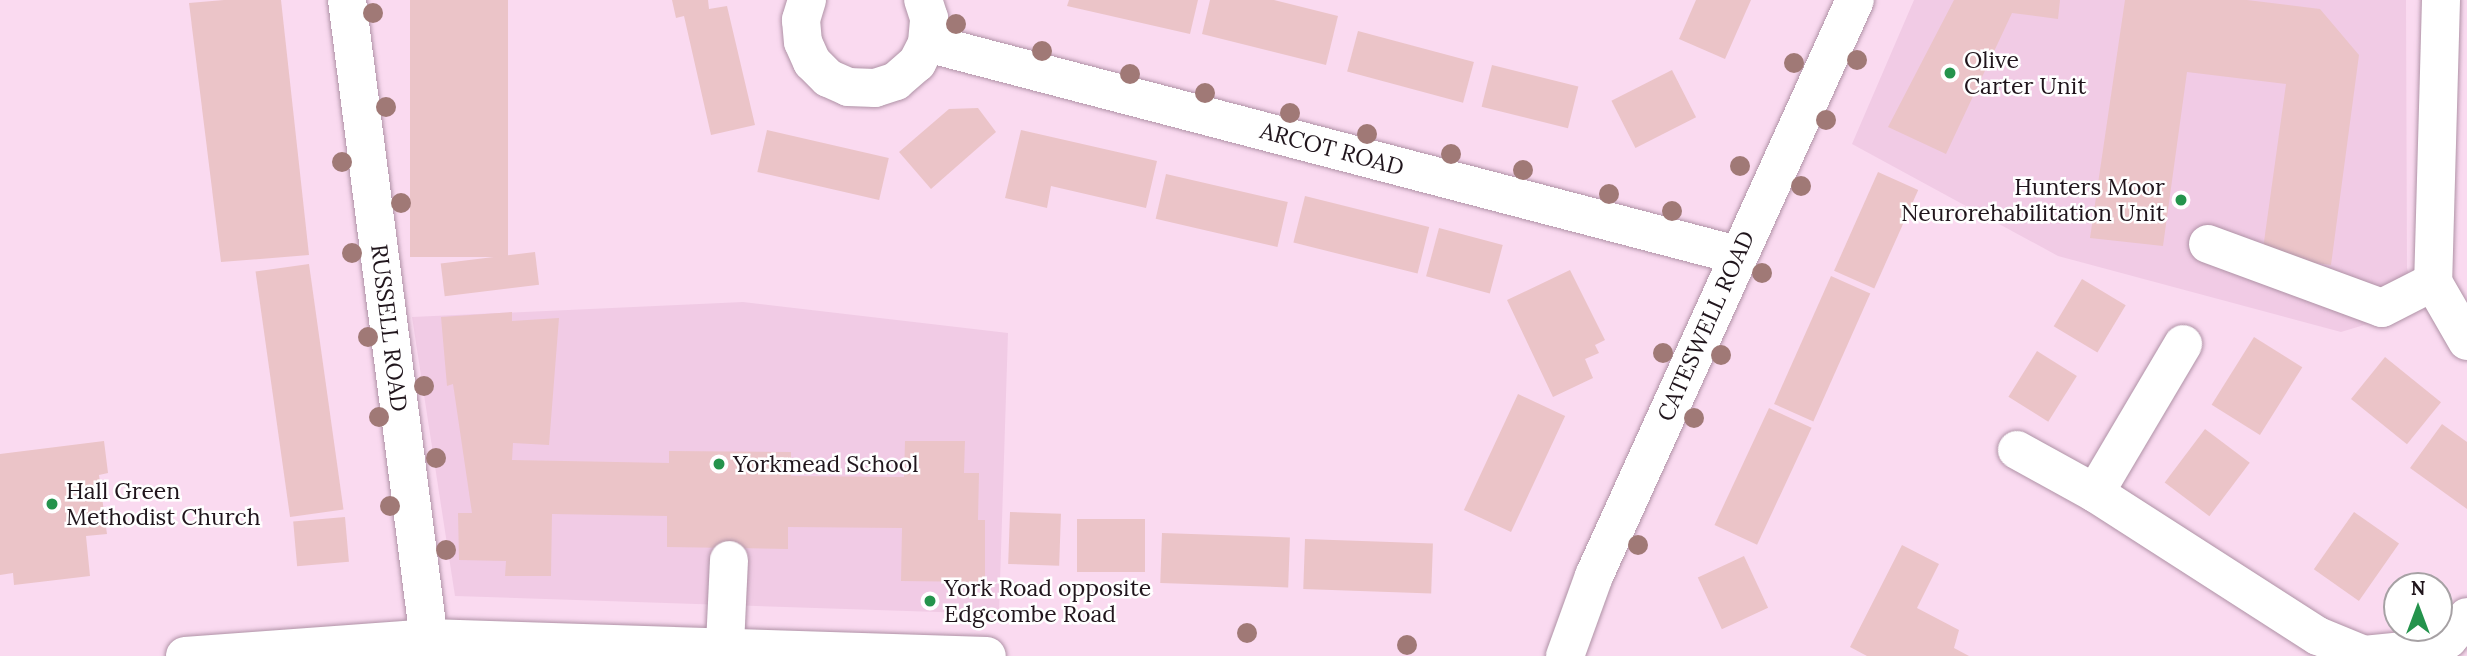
<!DOCTYPE html>
<style>
body{margin:0}
#map{position:relative;width:2467px;height:656px;overflow:hidden;background:#fadaf0;font-family:Lora,serif}
div>[style]{position:absolute}
[style*='--x']{left:calc(var(--x)*1px);top:calc(var(--y)*1px);width:calc(var(--w)*1px);rotate:calc(var(--a)*1deg)}
.built>*{inset:0;background:#f1cbe5}
.building>*{inset:0;background:#ebc4c8;transform-origin:0 0}
.roads{filter:drop-shadow(0 0 2px #af92a6) drop-shadow(0 0 2px #af92a6)}
.minor>*{height:38px;margin:-19px;padding:0 19px;transform-origin:19px;border-radius:19px;background:#fff}
.trees>*{width:20px;height:20px;margin:-10px;border-radius:50%;background:#a07976}
.dots>*{width:19px;height:19px;translate:-50% -50%;box-sizing:border-box;border:4px solid #fff;border-radius:50%}
span{translate:-50% -50%;white-space:nowrap;text-align:center;line-height:1.15;-webkit-text-stroke:5px #fff;paint-order:stroke}
.poi-label{font-size:23px;color:#20151c}
.left{translate:0 -50%;text-align:left}
.right{translate:-100% -50%;text-align:right}
.street-label{font-size:23px;color:#20151c}
.north{position:absolute;left:2383px;top:572px;width:70px;height:70px;box-sizing:border-box;background:#fff;border:2px solid #a6a1a4;border-radius:50%;rotate:0deg;font-size:19px;font-weight:700;line-height:28px;text-align:center;color:#20151c}
.north::after{content:'';display:block;margin:auto;width:24px;height:32px;background:#24934c;clip-path:polygon(50% 0,100% 100%,50% 72%,0 100%)}
</style>
<div id="map">
<div class="built">
<div style="clip-path:polygon(1914px 0,2406px 0,2407px 268px,2420px 308px,2341px 332px,2058px 256px,1852px 144px)"></div>
<div style="clip-path:polygon(743px 302px,1008px 333px,999px 614px,455px 596px,412px 317px)"></div>
</div>
<div class="building">
<div style="clip-path:polygon(224px 0,281px 0,309px 255px,221px 262px,189px 3px)"></div>
<div style="left:410px;top:0;width:98px;height:257px"></div>
<div style="clip-path:polygon(672px 0,708px 0,709px 9px,727px 6px,755px 125px,711px 135px,684px 16px,676px 18px)"></div>
<div style="clip-path:polygon(1069px 0,1198px 0,1190px 34px,1067px 6px)"></div>
<div style="clip-path:polygon(1210px 0,1274px 0,1338px 16px,1326px 65px,1202px 34px)"></div>
<div style="clip-path:polygon(1696px 0,1751px 0,1725px 59px,1679px 39px)"></div>
<div style="clip-path:polygon(1954px 0,2060px 0,2058px 19px,2012px 13px,1946px 154px,1888px 127px)"></div>
<div style="clip-path:polygon(2125px 0,2247px 0,2320px 9px,2359px 55px,2331px 265px,2262px 256px,2286px 84px,2187px 72px,2163px 246px,2090px 238px)"></div>
<div style="left:1358px;top:31px;width:120px;height:42px;rotate:15deg"></div>
<div style="left:1492px;top:65px;width:89px;height:43px;rotate:14deg"></div>
<div style="left:1672px;top:70px;width:53px;height:68px;rotate:63deg"></div>
<div style="clip-path:polygon(978px 108px,996px 132px,931px 189px,899px 152px,949px 109px)"></div>
<div style="left:767px;top:130px;width:125px;height:43px;rotate:13deg"></div>
<div style="clip-path:polygon(1021px 130px,1157px 161px,1146px 208px,1051px 186px,1047px 208px,1005px 198px)"></div>
<div style="left:1878px;top:172px;width:44px;height:108px;rotate:24deg"></div>
<div style="left:1166px;top:174px;width:125px;height:46px;rotate:13deg"></div>
<div style="left:1305px;top:196px;width:128px;height:48px;rotate:14deg"></div>
<div style="left:1439px;top:228px;width:66px;height:50px;rotate:15deg"></div>
<div style="left:535px;top:252px;width:33px;height:95px;rotate:83deg"></div>
<div style="left:309px;top:264px;width:248px;height:54px;rotate:82deg"></div>
<div style="clip-path:polygon(1570px 270px,1605px 340px,1595px 345px,1599px 353px,1585px 359px,1593px 378px,1553px 397px,1507px 300px)"></div>
<div style="left:1831px;top:276px;width:43px;height:140px;rotate:24deg"></div>
<div style="left:2082px;top:279px;width:51px;height:55px;rotate:31deg"></div>
<div style="clip-path:polygon(512px 312px,512px 321px,559px 318px,549px 445px,513px 443px,512px 460px,669px 463px,669px 451px,791px 452px,791px 476px,904px 477px,905px 441px,965px 441px,964px 473px,979px 473px,978px 520px,985px 520px,985px 582px,901px 581px,902px 528px,788px 527px,788px 549px,667px 547px,667px 516px,552px 514px,551px 576px,505px 576px,506px 561px,459px 560px,458px 513px,472px 513px,453px 384px,447px 386px,441px 317px)"></div>
<div style="left:2254px;top:337px;width:57px;height:80px;rotate:32deg"></div>
<div style="left:2037px;top:351px;width:47px;height:54px;rotate:32deg"></div>
<div style="left:2385px;top:357px;width:72px;height:54px;rotate:39deg"></div>
<div style="left:1518px;top:394px;width:52px;height:128px;rotate:25deg"></div>
<div style="left:1769px;top:408px;width:47px;height:129px;rotate:25deg"></div>
<div style="clip-path:polygon(2442px 424px,2467px 442px,2467px 509px,2410px 468px)"></div>
<div style="left:2205px;top:429px;width:56px;height:67px;rotate:37deg"></div>
<div style="clip-path:polygon(104px 441px,108px 473px,99px 475px,107px 534px,86px 536px,90px 576px,14px 585px,13px 573px,0 575px,0 454px)"></div>
<div style="left:1010px;top:512px;width:51px;height:52px;rotate:2deg"></div>
<div style="left:2354px;top:512px;width:55px;height:70px;rotate:35deg"></div>
<div style="left:345px;top:517px;width:45px;height:52px;rotate:85deg"></div>
<div style="left:1077px;top:519px;width:68px;height:53px"></div>
<div style="left:1162px;top:533px;width:128px;height:50px;rotate:2deg"></div>
<div style="left:1305px;top:539px;width:128px;height:50px;rotate:2deg"></div>
<div style="clip-path:polygon(1902px 545px,1939px 564px,1917px 608px,1959px 630px,1954px 648px,1969px 656px,1867px 656px,1850px 647px)"></div>
<div style="left:1744px;top:556px;width:57px;height:51px;rotate:65deg"></div>
</div>
<div class="roads">
<div class="minor">
<div style="--x:347;--y:0;--w:661;--a:82.7"></div>
<div style="--x:807;--y:0;--w:21;--a:107"></div>
<div style="--x:801;--y:20;--w:22;--a:85"></div>
<div style="--x:803;--y:42;--w:22;--a:66"></div>
<div style="--x:812;--y:62;--w:23;--a:45"></div>
<div style="--x:828;--y:78;--w:22;--a:24"></div>
<div style="--x:848;--y:87;--w:27;--a:2"></div>
<div style="--x:875;--y:88;--w:22;--a:-18"></div>
<div style="--x:896;--y:81;--w:28;--a:-41"></div>
<div style="--x:917;--y:63;--w:22;--a:-63"></div>
<div style="--x:927;--y:43;--w:25;--a:-85"></div>
<div style="--x:929;--y:18;--w:19;--a:-108"></div>
<div style="--x:2441;--y:0;--w:282;--a:91.6"></div>
<div style="--x:2433;--y:282;--w:68;--a:60"></div>
<div style="--x:927;--y:43;--w:837;--a:14.67"></div>
<div style="--x:2208;--y:244;--w:185;--a:20.2"></div>
<div style="--x:2382;--y:308;--w:57;--a:-27"></div>
<div style="--x:2017;--y:450;--w:89;--a:28.9"></div>
<div style="--x:2095;--y:493;--w:265;--a:32.7"></div>
<div style="--x:2318;--y:636;--w:50;--a:22.4"></div>
<div style="--x:2364;--y:655;--w:48;--a:-5.9"></div>
<div style="--x:2412;--y:650;--w:38;--a:-17"></div>
<div style="--x:2448;--y:639;--w:29;--a:-49"></div>
<div style="--x:2095;--y:493;--w:173;--a:-59.4"></div>
<div style="--x:725;--y:645;--w:85;--a:-87.3"></div>
<div style="--x:185;--y:656;--w:244;--a:-4.2"></div>
<div style="--x:428;--y:638;--w:559;--a:1.84"></div>
<div style="--x:1565;--y:656;--w:85;--a:-70.1"></div>
<div style="--x:1594;--y:576;--w:632;--a:-65.62"></div>
</div>
</div>
<div class="trees">
<div style="left:373px;top:13px"></div>
<div style="left:956px;top:24px"></div>
<div style="left:1042px;top:51px"></div>
<div style="left:1857px;top:60px"></div>
<div style="left:1794px;top:63px"></div>
<div style="left:1130px;top:74px"></div>
<div style="left:1205px;top:93px"></div>
<div style="left:386px;top:107px"></div>
<div style="left:1290px;top:113px"></div>
<div style="left:1826px;top:120px"></div>
<div style="left:1367px;top:134px"></div>
<div style="left:1451px;top:154px"></div>
<div style="left:342px;top:162px"></div>
<div style="left:1740px;top:166px"></div>
<div style="left:1523px;top:170px"></div>
<div style="left:1801px;top:186px"></div>
<div style="left:1609px;top:194px"></div>
<div style="left:401px;top:203px"></div>
<div style="left:1672px;top:211px"></div>
<div style="left:352px;top:253px"></div>
<div style="left:1762px;top:273px"></div>
<div style="left:368px;top:337px"></div>
<div style="left:1663px;top:353px"></div>
<div style="left:1721px;top:355px"></div>
<div style="left:424px;top:386px"></div>
<div style="left:379px;top:417px"></div>
<div style="left:1694px;top:418px"></div>
<div style="left:436px;top:458px"></div>
<div style="left:390px;top:506px"></div>
<div style="left:1638px;top:545px"></div>
<div style="left:446px;top:550px"></div>
<div style="left:1247px;top:633px"></div>
<div style="left:1407px;top:645px"></div>
</div>
<div class="dots">
<div style="left:1950px;top:73px;background:#24934c"></div>
<div style="left:2181px;top:200px;background:#24934c"></div>
<div style="left:719px;top:464px;background:#24934c"></div>
<div style="left:52px;top:504px;background:#24934c"></div>
<div style="left:930px;top:601px;background:#24934c"></div>
</div>
<div class="poi-label">
<span class="left" style="left:1964px;top:73px">Olive<br>Carter Unit</span>
<span class="right" style="left:2165px;top:200px">Hunters Moor<br>Neurorehabilitation Unit</span>
<span class="left" style="left:733px;top:464px">Yorkmead School</span>
<span class="left" style="left:66px;top:504px">Hall Green<br>Methodist Church</span>
<span class="left" style="left:944px;top:601px">York Road opposite<br>Edgcombe Road</span>
</div>
<div class="street-label">
<span style="left:1332px;top:149px;rotate:15deg">ARCOT ROAD</span>
<span style="left:1706px;top:326px;rotate:-66deg">CATESWELL ROAD</span>
<span style="left:389px;top:328px;rotate:83deg">RUSSELL ROAD</span>
</div>
<div class="north">N</div>
</div>
